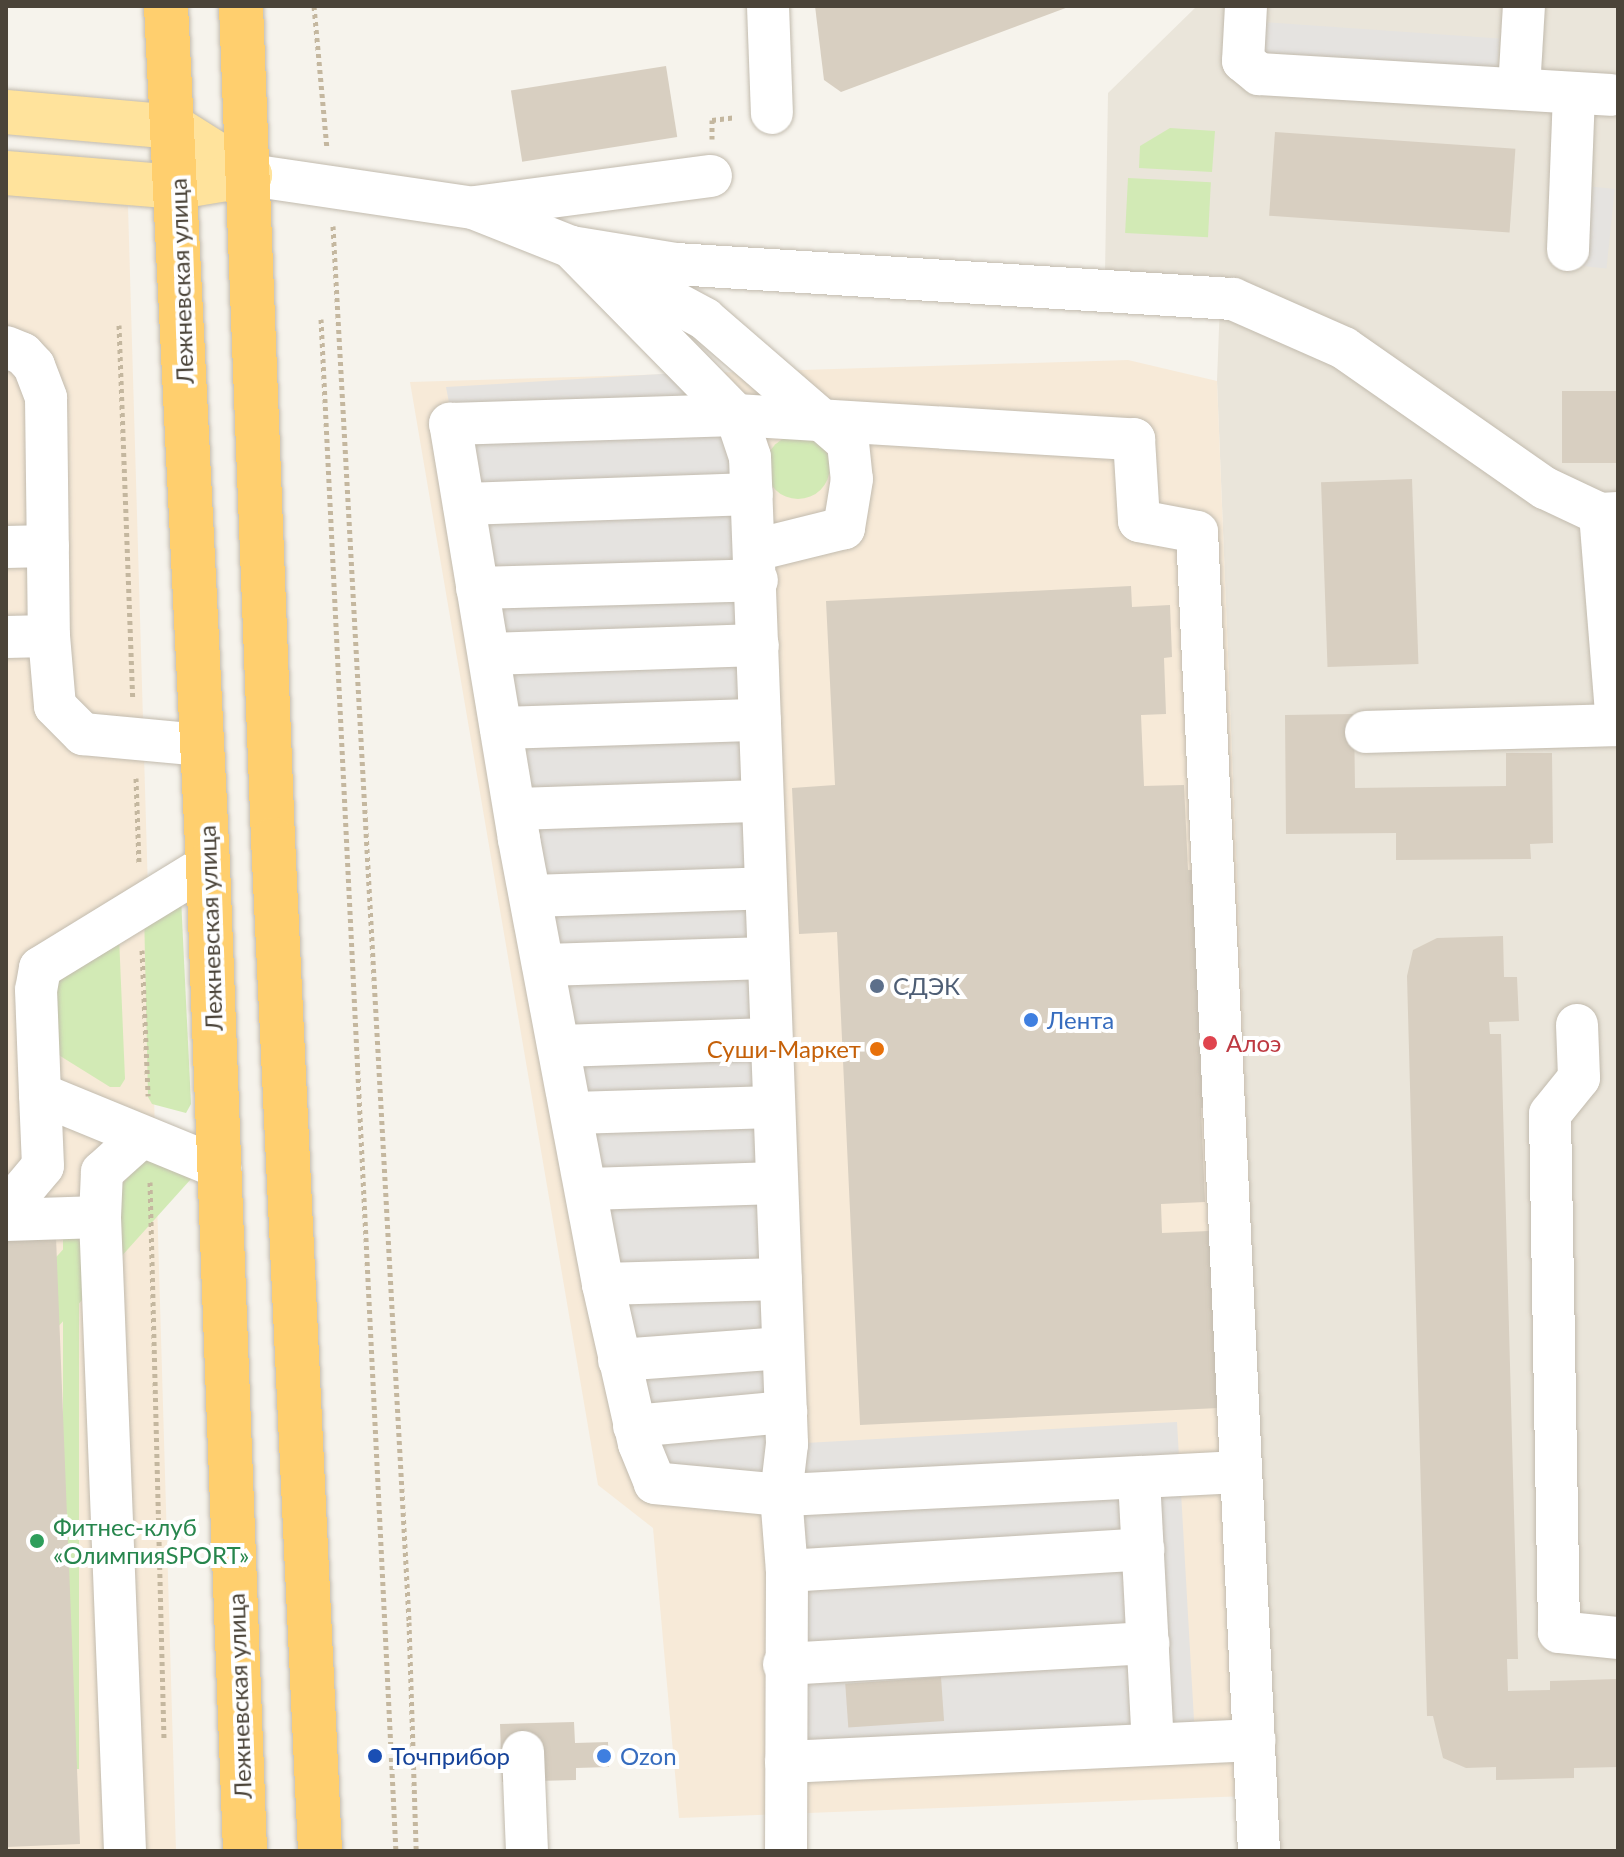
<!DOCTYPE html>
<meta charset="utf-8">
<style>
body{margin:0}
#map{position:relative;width:1624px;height:1857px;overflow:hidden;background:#f6f3ec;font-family:Lato,sans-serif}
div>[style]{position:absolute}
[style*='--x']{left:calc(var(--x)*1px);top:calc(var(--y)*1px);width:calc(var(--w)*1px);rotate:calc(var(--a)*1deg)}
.residential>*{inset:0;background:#eae5da}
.commercial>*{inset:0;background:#f7ead8}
.green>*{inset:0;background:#d2eab5;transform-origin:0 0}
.round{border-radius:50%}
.parking>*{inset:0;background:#e5e3e0;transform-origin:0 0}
.building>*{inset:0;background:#d8cfc1;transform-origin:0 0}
.path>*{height:5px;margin-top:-2.5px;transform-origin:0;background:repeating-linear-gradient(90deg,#c4b79f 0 4px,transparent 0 8px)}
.roads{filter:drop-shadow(0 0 2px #c2bbae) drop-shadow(0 0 2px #c2bbae)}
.minor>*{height:42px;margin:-21px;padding:0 21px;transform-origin:21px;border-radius:21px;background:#fff}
.major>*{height:44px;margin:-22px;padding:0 22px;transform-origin:22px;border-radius:22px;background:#ffe39c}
.highway>*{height:44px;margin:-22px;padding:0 22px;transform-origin:22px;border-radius:22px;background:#ffcf6e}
.dots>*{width:22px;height:22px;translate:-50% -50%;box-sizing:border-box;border:4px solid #fff;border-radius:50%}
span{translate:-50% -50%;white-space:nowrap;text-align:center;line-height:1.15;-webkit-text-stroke:8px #fff;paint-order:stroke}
.street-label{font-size:24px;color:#4b4439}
.service-label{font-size:24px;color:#4e5e75}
.left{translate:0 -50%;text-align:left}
.shop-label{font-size:24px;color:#366cbe}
.health-label{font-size:24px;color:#be3a42}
.food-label{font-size:24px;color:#c56008}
.right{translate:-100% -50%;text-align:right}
.leisure-label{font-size:24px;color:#27864d}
.transit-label{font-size:24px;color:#164399}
.frame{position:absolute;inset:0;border:8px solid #4b4439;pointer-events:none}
</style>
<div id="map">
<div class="residential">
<div style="clip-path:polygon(1197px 6px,1618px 6px,1618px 1851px,1276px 1851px,1217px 381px,1221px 276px,1105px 273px,1108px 93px)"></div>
</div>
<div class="commercial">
<div style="clip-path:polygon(6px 193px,128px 206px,176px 1851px,6px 1851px)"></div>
<div style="clip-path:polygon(1128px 360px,1217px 381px,1274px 1795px,679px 1818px,653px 1528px,598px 1485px,410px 382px)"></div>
</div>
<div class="green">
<div style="clip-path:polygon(1170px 128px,1215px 131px,1212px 172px,1139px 168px,1140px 146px)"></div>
<div style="left:1128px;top:178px;width:83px;height:55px;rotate:3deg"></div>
<div class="round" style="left:766px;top:435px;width:64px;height:64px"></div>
<div style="clip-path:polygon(181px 898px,191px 1104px,186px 1113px,152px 1104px,148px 1097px,144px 910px)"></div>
<div style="clip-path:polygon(119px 936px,125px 1079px,120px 1087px,110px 1087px,57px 1054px,49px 961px)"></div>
<div style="left:158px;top:1144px;width:48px;height:707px;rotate:42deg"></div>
<div style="left:63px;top:1237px;width:16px;height:532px"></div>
</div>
<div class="parking">
<div style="left:1262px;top:22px;width:238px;height:30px;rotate:4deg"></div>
<div style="left:1586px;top:186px;width:29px;height:80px;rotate:6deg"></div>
<div style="clip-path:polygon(694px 372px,736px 415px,788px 1444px,1177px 1422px,1196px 1755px,786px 1779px,781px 1496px,655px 1483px,446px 387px)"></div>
</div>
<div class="building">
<div style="clip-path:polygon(815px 6px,1071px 6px,841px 92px,824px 80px)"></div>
<div style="left:666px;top:66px;width:72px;height:157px;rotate:81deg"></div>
<div style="left:1275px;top:132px;width:241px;height:84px;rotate:4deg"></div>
<div style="left:1618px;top:391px;width:72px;height:56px;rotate:90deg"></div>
<div style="left:1412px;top:479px;width:185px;height:91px;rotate:88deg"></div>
<div style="clip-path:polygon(1131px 586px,1132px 607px,1170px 605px,1172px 657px,1164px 658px,1166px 714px,1141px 715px,1144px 786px,1184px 785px,1188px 870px,1214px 869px,1225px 1106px,1201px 1108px,1205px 1202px,1161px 1204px,1162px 1233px,1232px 1230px,1240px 1407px,860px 1425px,837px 932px,799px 934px,792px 788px,835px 785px,826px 601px)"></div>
<div style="clip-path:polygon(1354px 714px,1355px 788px,1506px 786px,1506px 753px,1552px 753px,1553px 843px,1530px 844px,1531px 859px,1396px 860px,1396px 833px,1286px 834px,1285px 715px)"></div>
<div style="clip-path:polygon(1503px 936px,1504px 977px,1517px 977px,1519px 1021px,1489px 1022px,1490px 1034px,1501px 1034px,1518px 1659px,1507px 1659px,1508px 1691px,1550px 1690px,1550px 1681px,1618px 1679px,1618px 1767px,1574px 1768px,1574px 1778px,1496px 1780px,1496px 1767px,1466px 1768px,1443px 1758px,1433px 1716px,1427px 1716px,1407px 976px,1413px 950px,1437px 938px)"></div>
<div style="clip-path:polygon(56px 1237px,80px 1844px,6px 1847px,6px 1239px)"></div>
<div style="left:941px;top:1677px;width:44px;height:96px;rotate:86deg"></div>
<div style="clip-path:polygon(574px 1722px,575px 1743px,608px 1742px,609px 1767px,576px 1768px,576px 1780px,502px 1782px,500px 1724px)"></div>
</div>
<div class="path">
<div style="--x:314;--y:6;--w:143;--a:84.8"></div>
<div style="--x:712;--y:139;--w:19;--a:-90"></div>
<div style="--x:712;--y:120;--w:23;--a:-7"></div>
<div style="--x:333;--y:226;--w:1398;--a:86.88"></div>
<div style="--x:409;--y:1622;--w:229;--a:88.2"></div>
<div style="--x:321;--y:319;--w:1534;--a:87.2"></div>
<div style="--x:119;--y:325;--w:375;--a:87.9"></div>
<div style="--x:136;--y:778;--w:86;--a:88"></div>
<div style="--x:142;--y:950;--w:146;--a:87.6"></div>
<div style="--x:150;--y:1182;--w:557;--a:88.56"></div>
</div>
<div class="roads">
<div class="minor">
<div style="--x:768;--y:6;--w:107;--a:87.9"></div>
<div style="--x:1246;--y:6;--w:55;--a:93.1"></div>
<div style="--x:1243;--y:61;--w:21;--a:39"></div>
<div style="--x:1259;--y:74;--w:352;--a:3.4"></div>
<div style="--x:1519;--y:89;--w:83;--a:-86.6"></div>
<div style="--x:250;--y:175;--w:225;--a:8.4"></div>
<div style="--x:473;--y:208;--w:105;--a:21.7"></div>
<div style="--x:571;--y:247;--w:152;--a:28.2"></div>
<div style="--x:705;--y:319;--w:189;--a:40.9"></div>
<div style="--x:848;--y:443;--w:36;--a:84"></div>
<div style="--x:852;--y:479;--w:50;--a:99.3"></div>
<div style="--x:844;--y:528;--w:92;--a:166.1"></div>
<div style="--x:475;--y:207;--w:238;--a:-7.5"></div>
<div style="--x:571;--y:247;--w:235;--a:45.5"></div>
<div style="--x:736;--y:415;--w:44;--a:71.6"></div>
<div style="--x:750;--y:457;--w:988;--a:87.85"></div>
<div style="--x:787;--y:1444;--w:51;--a:96.7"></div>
<div style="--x:781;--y:1495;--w:76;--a:85.5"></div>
<div style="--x:787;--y:1571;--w:280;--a:90.2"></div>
<div style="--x:571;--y:247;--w:106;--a:9.2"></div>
<div style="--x:676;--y:264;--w:558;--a:3.6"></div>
<div style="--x:1233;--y:299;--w:121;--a:23.8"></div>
<div style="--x:1344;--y:348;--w:245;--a:34.9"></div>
<div style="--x:1545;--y:488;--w:61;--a:25.3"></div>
<div style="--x:1600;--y:514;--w:18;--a:-3"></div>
<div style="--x:1568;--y:250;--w:157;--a:-87.8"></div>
<div style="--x:6;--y:347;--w:18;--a:22"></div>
<div style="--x:23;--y:354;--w:16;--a:47"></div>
<div style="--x:34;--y:366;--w:34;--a:69"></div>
<div style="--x:46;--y:398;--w:238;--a:89.3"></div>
<div style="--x:49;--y:636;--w:70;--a:85.1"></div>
<div style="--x:55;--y:706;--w:40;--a:45"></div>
<div style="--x:83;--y:734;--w:120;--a:5.3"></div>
<div style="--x:464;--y:504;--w:288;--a:-2"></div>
<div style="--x:6;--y:547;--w:42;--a:-1.4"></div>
<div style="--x:477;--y:588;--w:280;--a:-1.6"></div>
<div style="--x:6;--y:637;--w:43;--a:-1.3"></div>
<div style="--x:489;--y:654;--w:269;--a:-1.9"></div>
<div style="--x:501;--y:728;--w:259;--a:-1.8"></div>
<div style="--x:1366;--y:732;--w:251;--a:-1.6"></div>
<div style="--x:1617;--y:725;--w:212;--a:-94.6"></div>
<div style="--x:515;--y:809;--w:247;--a:-1.9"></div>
<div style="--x:208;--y:865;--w:197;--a:148.5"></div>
<div style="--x:40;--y:968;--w:22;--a:100"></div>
<div style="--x:36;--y:990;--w:104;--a:87.8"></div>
<div style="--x:40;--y:1094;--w:195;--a:22.3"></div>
<div style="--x:531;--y:896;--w:235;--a:-1.9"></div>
<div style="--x:545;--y:965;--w:223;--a:-1.8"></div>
<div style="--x:1577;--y:1025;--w:53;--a:87.8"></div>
<div style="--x:1579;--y:1078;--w:46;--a:128.9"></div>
<div style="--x:1550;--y:1114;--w:518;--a:89"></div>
<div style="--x:1559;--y:1632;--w:59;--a:5.8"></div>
<div style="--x:560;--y:1046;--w:211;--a:-1.9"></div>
<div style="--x:573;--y:1113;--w:201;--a:-1.7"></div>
<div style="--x:588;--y:1189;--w:189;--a:-1.8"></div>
<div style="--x:6;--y:1210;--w:57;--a:-49.9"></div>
<div style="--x:43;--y:1166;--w:72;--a:-92.4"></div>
<div style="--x:6;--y:1220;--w:94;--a:-1.8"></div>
<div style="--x:603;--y:1284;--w:178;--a:-1.6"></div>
<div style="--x:619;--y:1360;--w:164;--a:-4.2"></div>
<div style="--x:634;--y:1426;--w:153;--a:-5.3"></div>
<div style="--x:1239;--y:1472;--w:459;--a:177.1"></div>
<div style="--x:781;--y:1495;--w:127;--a:-174.6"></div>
<div style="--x:655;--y:1483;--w:42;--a:-112.3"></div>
<div style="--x:639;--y:1444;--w:164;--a:-102.7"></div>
<div style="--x:603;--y:1284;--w:453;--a:-100.7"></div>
<div style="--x:519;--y:839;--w:421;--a:-99.4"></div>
<div style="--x:450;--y:424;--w:286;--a:-1.8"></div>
<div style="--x:736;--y:415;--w:399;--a:3.5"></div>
<div style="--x:1134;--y:439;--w:82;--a:86.5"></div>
<div style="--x:1139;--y:521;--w:59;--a:10.7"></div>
<div style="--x:1197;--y:532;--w:1320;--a:87.31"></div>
<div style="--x:1139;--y:1479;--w:265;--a:87"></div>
<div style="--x:787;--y:1571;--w:357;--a:-3.5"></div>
<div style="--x:784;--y:1664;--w:365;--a:-3.3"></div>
<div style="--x:523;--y:1752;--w:99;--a:87.7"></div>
<div style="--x:786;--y:1762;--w:469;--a:-2.7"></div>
<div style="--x:125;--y:1851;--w:634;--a:-92.26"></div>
<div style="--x:100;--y:1217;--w:45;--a:-87.5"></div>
<div style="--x:102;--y:1172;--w:52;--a:-41.9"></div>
</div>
<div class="major">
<div style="--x:6;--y:112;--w:169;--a:5.1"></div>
<div style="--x:174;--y:127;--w:90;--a:32.3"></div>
<div style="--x:6;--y:173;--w:173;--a:4.7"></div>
<div style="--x:178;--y:187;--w:73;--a:-9.5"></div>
</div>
<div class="highway">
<div style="--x:166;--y:6;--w:860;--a:87.2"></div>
<div style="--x:208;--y:865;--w:987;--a:87.85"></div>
<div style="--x:241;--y:6;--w:834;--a:87.8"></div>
<div style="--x:273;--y:839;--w:1013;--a:87.34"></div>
</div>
</div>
<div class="dots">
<div style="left:877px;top:986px;background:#5c6f8a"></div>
<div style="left:1031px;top:1020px;background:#3f7fe0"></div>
<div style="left:1210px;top:1043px;background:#e0444e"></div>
<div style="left:877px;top:1049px;background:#e8710a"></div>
<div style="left:37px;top:1541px;background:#2e9e5b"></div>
<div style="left:375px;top:1756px;background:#1a4fb4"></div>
<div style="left:604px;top:1756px;background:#3f7fe0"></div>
</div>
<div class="street-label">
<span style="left:181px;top:281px;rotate:-92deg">Лежневская улица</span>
<span style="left:210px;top:928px;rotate:-92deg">Лежневская улица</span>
<span style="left:239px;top:1696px;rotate:-92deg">Лежневская улица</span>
</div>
<div class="service-label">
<span class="left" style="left:893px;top:986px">СДЭК</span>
</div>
<div class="shop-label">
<span class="left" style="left:1047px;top:1020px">Лента</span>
<span class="left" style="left:620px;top:1756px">Ozon</span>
</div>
<div class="health-label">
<span class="left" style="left:1226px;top:1043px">Алоэ</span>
</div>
<div class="food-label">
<span class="right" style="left:861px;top:1049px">Суши-Маркет</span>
</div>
<div class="leisure-label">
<span class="left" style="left:53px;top:1541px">Фитнес-клуб<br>«ОлимпияSPORT»</span>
</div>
<div class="transit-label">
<span class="left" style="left:391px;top:1756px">Точприбор</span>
</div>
<div class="frame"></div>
</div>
